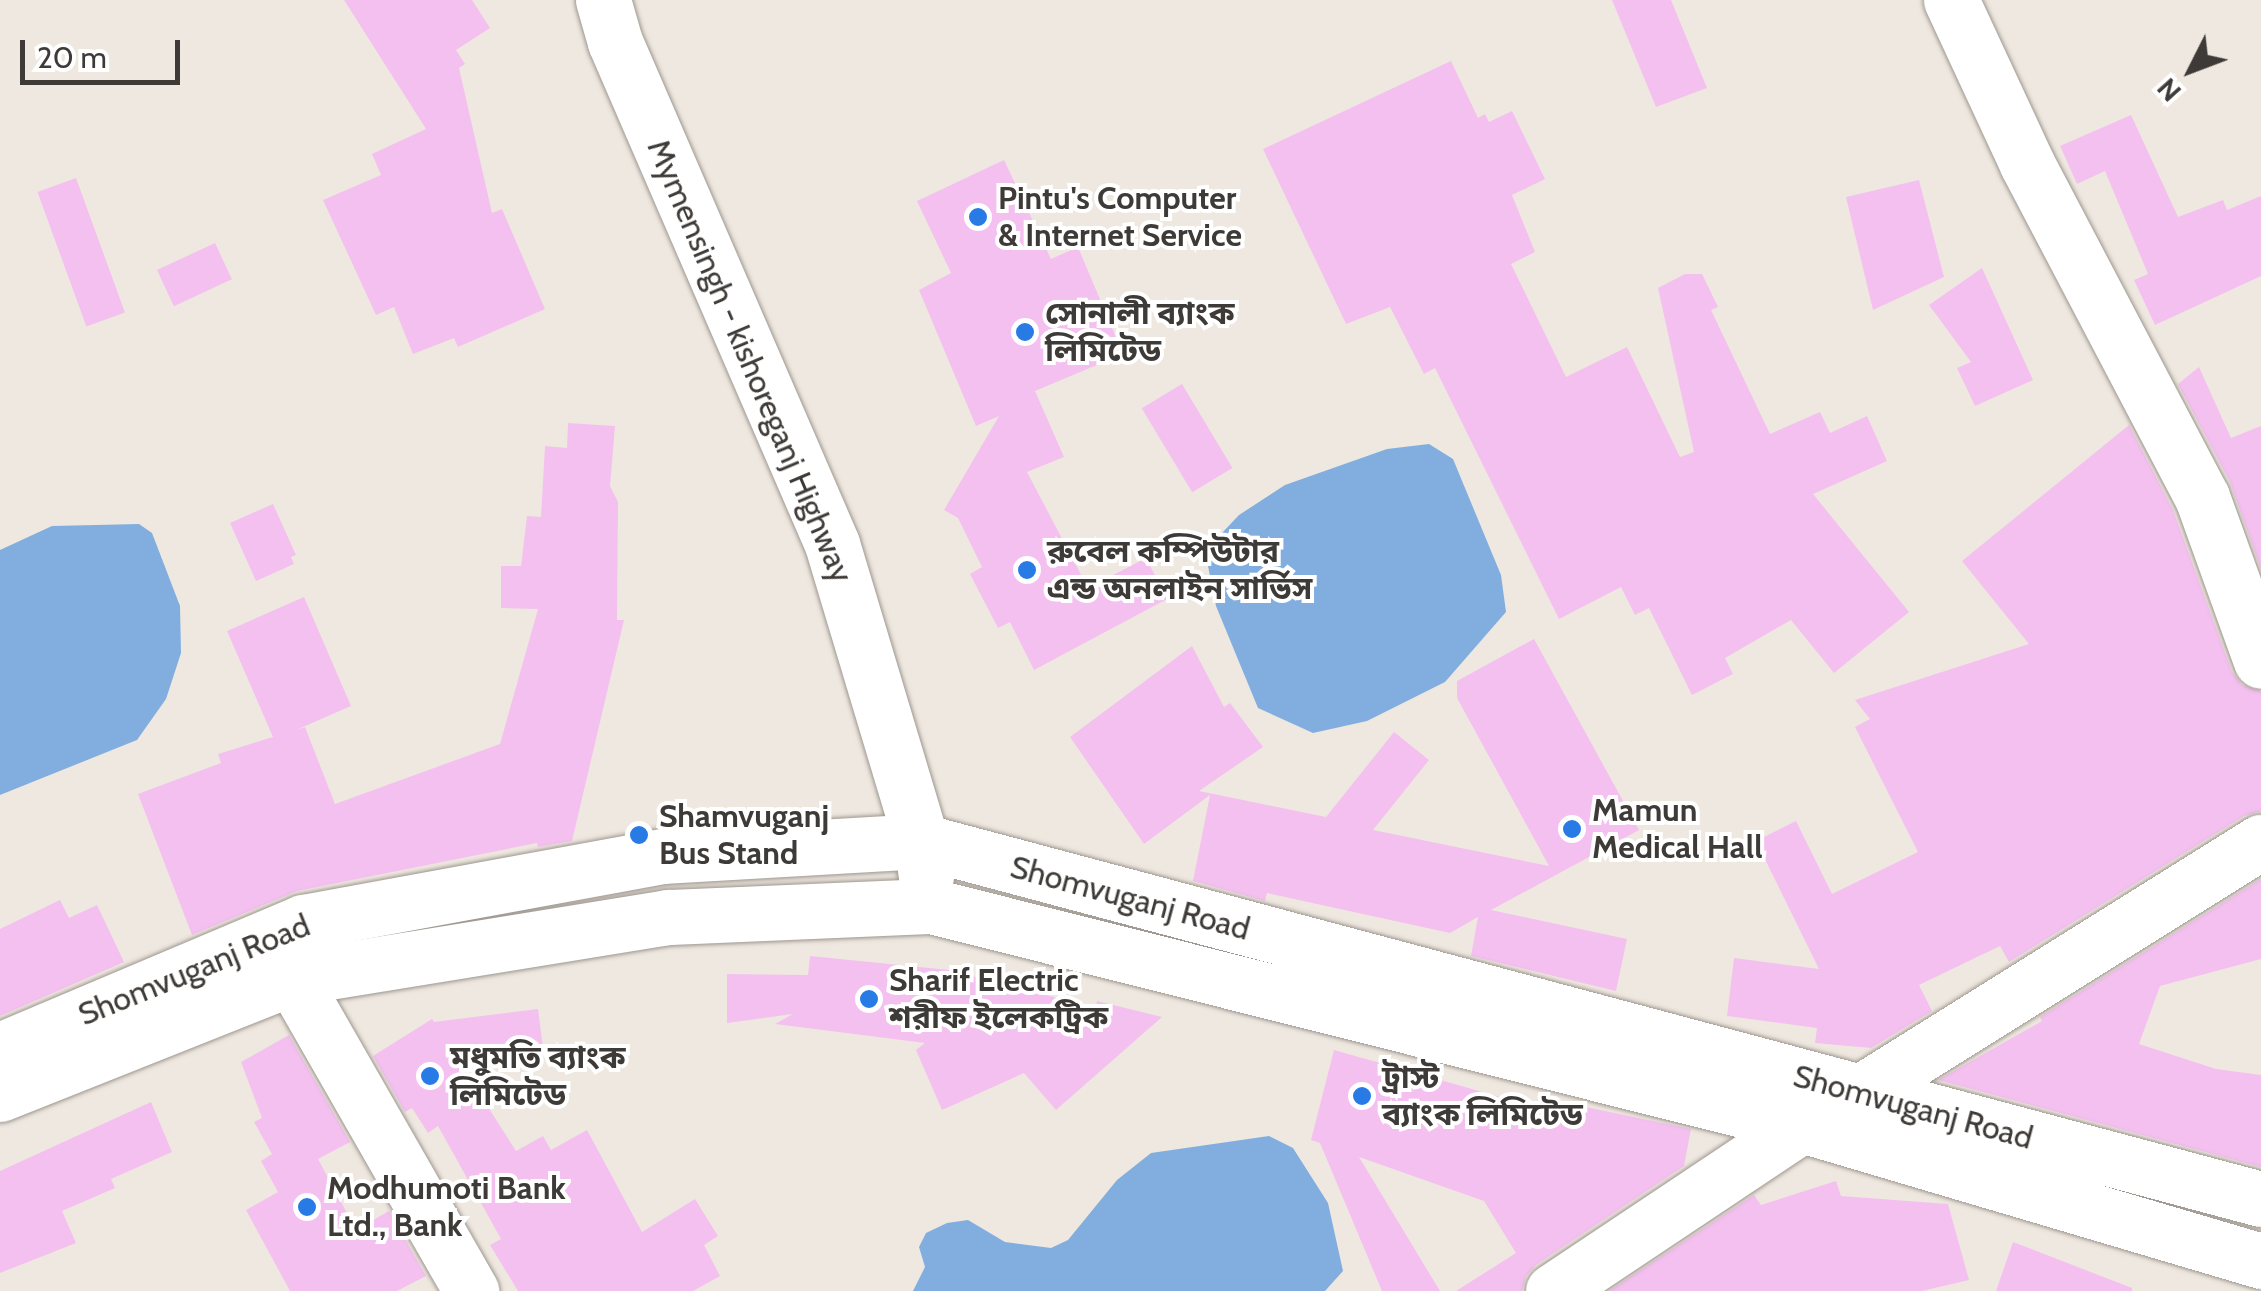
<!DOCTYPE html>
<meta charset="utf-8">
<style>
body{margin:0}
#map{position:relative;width:2261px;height:1291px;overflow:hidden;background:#efe8e0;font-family:Cabin,"Noto Sans Bengali",sans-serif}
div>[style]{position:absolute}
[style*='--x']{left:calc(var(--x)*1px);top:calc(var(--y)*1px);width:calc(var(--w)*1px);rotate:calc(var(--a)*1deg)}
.water>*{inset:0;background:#81aedf}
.building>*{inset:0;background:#f4c0f0;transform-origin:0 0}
.roads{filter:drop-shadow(0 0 2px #9d9790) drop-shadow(0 0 2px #9d9790)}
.minor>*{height:55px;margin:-27.5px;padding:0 27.5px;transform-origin:27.5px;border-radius:27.5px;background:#fff}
.tertiary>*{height:55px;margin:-27.5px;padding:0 27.5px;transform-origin:27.5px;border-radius:27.5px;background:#fff}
.primary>*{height:55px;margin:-27.5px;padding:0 27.5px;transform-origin:27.5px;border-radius:27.5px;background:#fff}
.dots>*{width:28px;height:28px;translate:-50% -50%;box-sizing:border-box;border:5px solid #fff;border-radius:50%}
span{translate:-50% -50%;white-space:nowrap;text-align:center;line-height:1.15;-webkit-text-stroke:8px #fff;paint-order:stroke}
.poi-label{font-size:32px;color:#3d3a37;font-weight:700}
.left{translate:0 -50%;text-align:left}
.street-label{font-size:32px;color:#3d3a37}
.north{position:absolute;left:2141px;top:20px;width:100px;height:100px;-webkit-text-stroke:8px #fff;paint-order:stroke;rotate:228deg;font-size:28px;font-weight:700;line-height:40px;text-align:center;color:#3d3a37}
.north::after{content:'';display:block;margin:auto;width:35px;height:45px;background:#3d3a37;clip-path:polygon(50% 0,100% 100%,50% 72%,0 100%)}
.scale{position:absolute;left:20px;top:40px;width:160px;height:45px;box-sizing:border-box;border:5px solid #3d3a37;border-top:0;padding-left:12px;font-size:30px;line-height:35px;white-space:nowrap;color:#3d3a37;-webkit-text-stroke:8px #fff;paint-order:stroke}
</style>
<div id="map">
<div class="water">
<div style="clip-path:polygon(1429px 444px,1453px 459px,1501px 575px,1506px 612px,1445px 682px,1367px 721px,1313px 733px,1258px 708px,1216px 606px,1205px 551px,1239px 515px,1285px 485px,1387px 449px)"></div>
<div style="clip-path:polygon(139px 524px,152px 533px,180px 606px,181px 653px,166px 699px,137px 740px,0 795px,0 550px,52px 526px)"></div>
<div style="clip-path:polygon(1269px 1136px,1293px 1148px,1328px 1203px,1343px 1271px,1325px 1291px,913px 1291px,925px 1267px,919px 1247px,926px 1233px,947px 1223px,968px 1220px,1005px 1242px,1051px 1248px,1068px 1240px,1117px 1180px,1151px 1153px)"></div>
</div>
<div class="building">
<div style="clip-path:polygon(344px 0,472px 0,490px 28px,456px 50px,465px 64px,459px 68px,492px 213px,502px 209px,545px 309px,458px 347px,454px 338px,413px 354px,394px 307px,376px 315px,323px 200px,381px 175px,372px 154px,426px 129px)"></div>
<div style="clip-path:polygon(1612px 0,1671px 0,1707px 88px,1656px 107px)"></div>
<div style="clip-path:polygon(1451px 61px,1478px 118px,1485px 114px,1489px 122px,1512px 111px,1545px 179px,1512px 195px,1535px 252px,1511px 264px,1566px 377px,1627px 347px,1680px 457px,1694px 452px,1658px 288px,1685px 274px,1702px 274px,1718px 307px,1711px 310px,1770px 434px,1820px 412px,1830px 433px,1867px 416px,1887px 461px,1813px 494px,1909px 612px,1834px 673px,1791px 620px,1725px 658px,1733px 674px,1692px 695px,1649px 608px,1635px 615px,1621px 587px,1559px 619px,1435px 368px,1424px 374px,1390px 307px,1346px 324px,1263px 149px)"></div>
<div style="clip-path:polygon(2131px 115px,2178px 217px,2223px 200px,2227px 210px,2261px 196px,2261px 276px,2155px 325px,2134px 280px,2148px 274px,2105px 171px,2077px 184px,2060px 146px)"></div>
<div style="clip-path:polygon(1004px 160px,1051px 259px,1078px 247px,1123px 354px,1035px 391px,1064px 457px,1027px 472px,1088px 588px,1146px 558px,1167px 599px,1034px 670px,1010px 622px,998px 628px,970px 574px,982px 567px,958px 518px,944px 510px,999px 416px,976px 426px,919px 290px,951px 273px,917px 201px)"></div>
<div style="left:76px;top:178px;width:143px;height:41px;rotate:70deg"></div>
<div style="clip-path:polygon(1919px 180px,1944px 277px,1873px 310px,1846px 197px)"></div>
<div style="left:215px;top:243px;width:40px;height:64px;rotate:65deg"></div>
<div style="clip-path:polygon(1982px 268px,2033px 380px,1975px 406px,1957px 368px,1971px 362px,1929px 305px)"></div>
<div style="clip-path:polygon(2199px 367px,2231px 438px,2261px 426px,2261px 569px,2230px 482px,2178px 384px)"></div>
<div style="left:1182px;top:384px;width:98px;height:47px;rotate:59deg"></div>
<div style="clip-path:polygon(568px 423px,615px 426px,610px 486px,618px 502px,617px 620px,624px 620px,572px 841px,538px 847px,537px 843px,297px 891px,192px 935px,138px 794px,221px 763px,218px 754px,273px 737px,227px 631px,304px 597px,351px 706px,296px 730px,305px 727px,335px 804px,500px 744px,538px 609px,501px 608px,501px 566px,521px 566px,527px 516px,541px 517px,545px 446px,567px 448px)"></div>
<div style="clip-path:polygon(2129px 425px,2173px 510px,2232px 672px,2242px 685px,2261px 691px,2261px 811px,2244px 816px,2009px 962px,2000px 946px,1919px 985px,1932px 1011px,1871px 1048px,1815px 1043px,1817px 1028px,1727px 1016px,1734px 958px,1819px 969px,1756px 841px,1796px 821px,1832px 894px,1918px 852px,1855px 727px,1870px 719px,1855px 700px,2029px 644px,1962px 561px)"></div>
<div style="clip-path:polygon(273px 504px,296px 555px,291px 557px,294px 564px,256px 581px,230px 523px)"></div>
<div style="clip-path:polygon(1534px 639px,1639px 830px,1491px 910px,1627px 939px,1616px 991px,1471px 956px,1478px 917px,1450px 933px,1267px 893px,1265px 901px,1193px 881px,1210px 795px,1144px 844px,1070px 737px,1192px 646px,1224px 707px,1230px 703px,1263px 747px,1199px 791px,1326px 817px,1394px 732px,1429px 760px,1373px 830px,1549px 866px,1457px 698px,1457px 681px)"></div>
<div style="clip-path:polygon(2261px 879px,2261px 959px,2160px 986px,2139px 1044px,2216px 1069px,2261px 1075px,2261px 1167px,1938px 1080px,2042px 1021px,2040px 1017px)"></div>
<div style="clip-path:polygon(60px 900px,69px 918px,97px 905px,124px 962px,0 1016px,0 929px)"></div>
<div style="clip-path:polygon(810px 956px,949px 970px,1096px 1008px,1097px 1001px,1162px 1017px,1056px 1110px,1024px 1073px,942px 1110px,916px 1050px,925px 1043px,775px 1024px,793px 1014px,727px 1023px,727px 974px,808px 975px)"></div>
<div style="clip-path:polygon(538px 1009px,543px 1048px,458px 1060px,516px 1151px,543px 1136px,551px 1150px,587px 1130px,642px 1232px,695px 1199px,718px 1236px,704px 1245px,720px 1276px,693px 1291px,518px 1291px,490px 1245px,501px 1239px,438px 1126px,428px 1133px,412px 1108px,405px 1112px,373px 1056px,432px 1019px,434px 1022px)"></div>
<div style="clip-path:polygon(289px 1035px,350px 1142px,318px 1159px,356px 1230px,389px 1211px,426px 1276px,397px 1291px,290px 1291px,246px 1210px,278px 1192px,261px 1161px,272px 1154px,254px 1122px,262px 1118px,241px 1062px)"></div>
<div style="clip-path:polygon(1334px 1050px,1536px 1107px,1538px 1097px,1691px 1129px,1684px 1166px,1536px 1265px,1526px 1276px,1522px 1291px,1456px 1291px,1516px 1253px,1484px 1201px,1359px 1157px,1440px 1291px,1382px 1291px,1320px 1143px,1311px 1140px)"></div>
<div style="clip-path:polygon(151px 1102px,172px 1152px,111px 1179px,115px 1188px,62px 1211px,76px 1243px,0 1273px,0 1171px)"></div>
<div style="clip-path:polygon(1836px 1181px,1841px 1196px,1948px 1204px,1969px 1280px,1922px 1291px,1609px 1291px,1754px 1195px,1761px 1205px)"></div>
<div style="clip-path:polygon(2013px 1242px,2132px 1288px,2132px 1291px,1996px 1291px)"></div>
</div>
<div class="roads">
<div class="minor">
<div style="--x:1951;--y:0;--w:181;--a:65.1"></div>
<div style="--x:2027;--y:164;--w:376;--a:62.3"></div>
<div style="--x:2202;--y:497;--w:174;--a:70.2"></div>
<div style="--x:1859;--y:1093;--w:474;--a:-32"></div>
<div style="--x:1553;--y:1291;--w:299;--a:-33.7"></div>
</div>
<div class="tertiary">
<div style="--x:292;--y:978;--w:361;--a:60.2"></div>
</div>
<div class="primary">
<div style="--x:603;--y:0;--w:44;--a:74.1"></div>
<div style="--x:615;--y:42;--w:547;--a:66.62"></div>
<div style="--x:832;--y:544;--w:310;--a:73.3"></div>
<div style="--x:921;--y:841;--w:36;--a:82"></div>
<div style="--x:0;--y:1050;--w:329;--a:-22.9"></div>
<div style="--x:303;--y:922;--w:366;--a:-10.4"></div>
<div style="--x:663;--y:856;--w:258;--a:-3.3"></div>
<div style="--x:921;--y:841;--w:1387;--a:14.96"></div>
<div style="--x:0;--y:1094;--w:314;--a:-21.7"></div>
<div style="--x:292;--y:978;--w:381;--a:-9.2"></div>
<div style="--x:668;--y:917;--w:263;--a:-2.4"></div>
<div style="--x:931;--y:906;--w:898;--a:14.11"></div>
<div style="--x:1802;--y:1125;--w:479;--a:16.5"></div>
</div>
</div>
<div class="dots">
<div style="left:978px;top:217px;background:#287ae5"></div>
<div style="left:1025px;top:332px;background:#287ae5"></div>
<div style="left:1027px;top:570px;background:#287ae5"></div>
<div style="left:1572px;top:829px;background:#287ae5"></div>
<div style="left:639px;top:835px;background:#287ae5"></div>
<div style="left:869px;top:999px;background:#287ae5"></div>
<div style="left:430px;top:1076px;background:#287ae5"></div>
<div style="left:1362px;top:1096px;background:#287ae5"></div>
<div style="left:307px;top:1207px;background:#287ae5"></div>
</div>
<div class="poi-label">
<span class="left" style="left:998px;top:217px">Pintu's Computer<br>&amp; Internet Service</span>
<span class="left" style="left:1045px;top:332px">সোনালী ব্যাংক<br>লিমিটেড</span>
<span class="left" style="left:1047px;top:570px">রুবেল কম্পিউটার<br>এন্ড অনলাইন সার্ভিস</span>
<span class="left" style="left:1592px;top:829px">Mamun<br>Medical Hall</span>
<span class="left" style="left:659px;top:835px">Shamvuganj<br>Bus Stand</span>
<span class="left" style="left:889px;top:999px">Sharif Electric<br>শরীফ ইলেকট্রিক</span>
<span class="left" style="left:450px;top:1076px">মধুমতি ব্যাংক<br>লিমিটেড</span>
<span class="left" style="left:1382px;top:1096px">ট্রাস্ট<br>ব্যাংক লিমিটেড</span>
<span class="left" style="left:327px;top:1207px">Modhumoti Bank<br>Ltd., Bank</span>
</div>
<div class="street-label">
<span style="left:750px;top:361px;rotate:67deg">Mymensingh - kishoreganj Highway</span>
<span style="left:1130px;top:898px;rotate:15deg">Shomvuganj Road</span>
<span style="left:194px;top:970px;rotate:-22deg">Shomvuganj Road</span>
<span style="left:1913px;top:1107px;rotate:15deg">Shomvuganj Road</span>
</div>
<div class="north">N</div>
<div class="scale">20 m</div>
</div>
